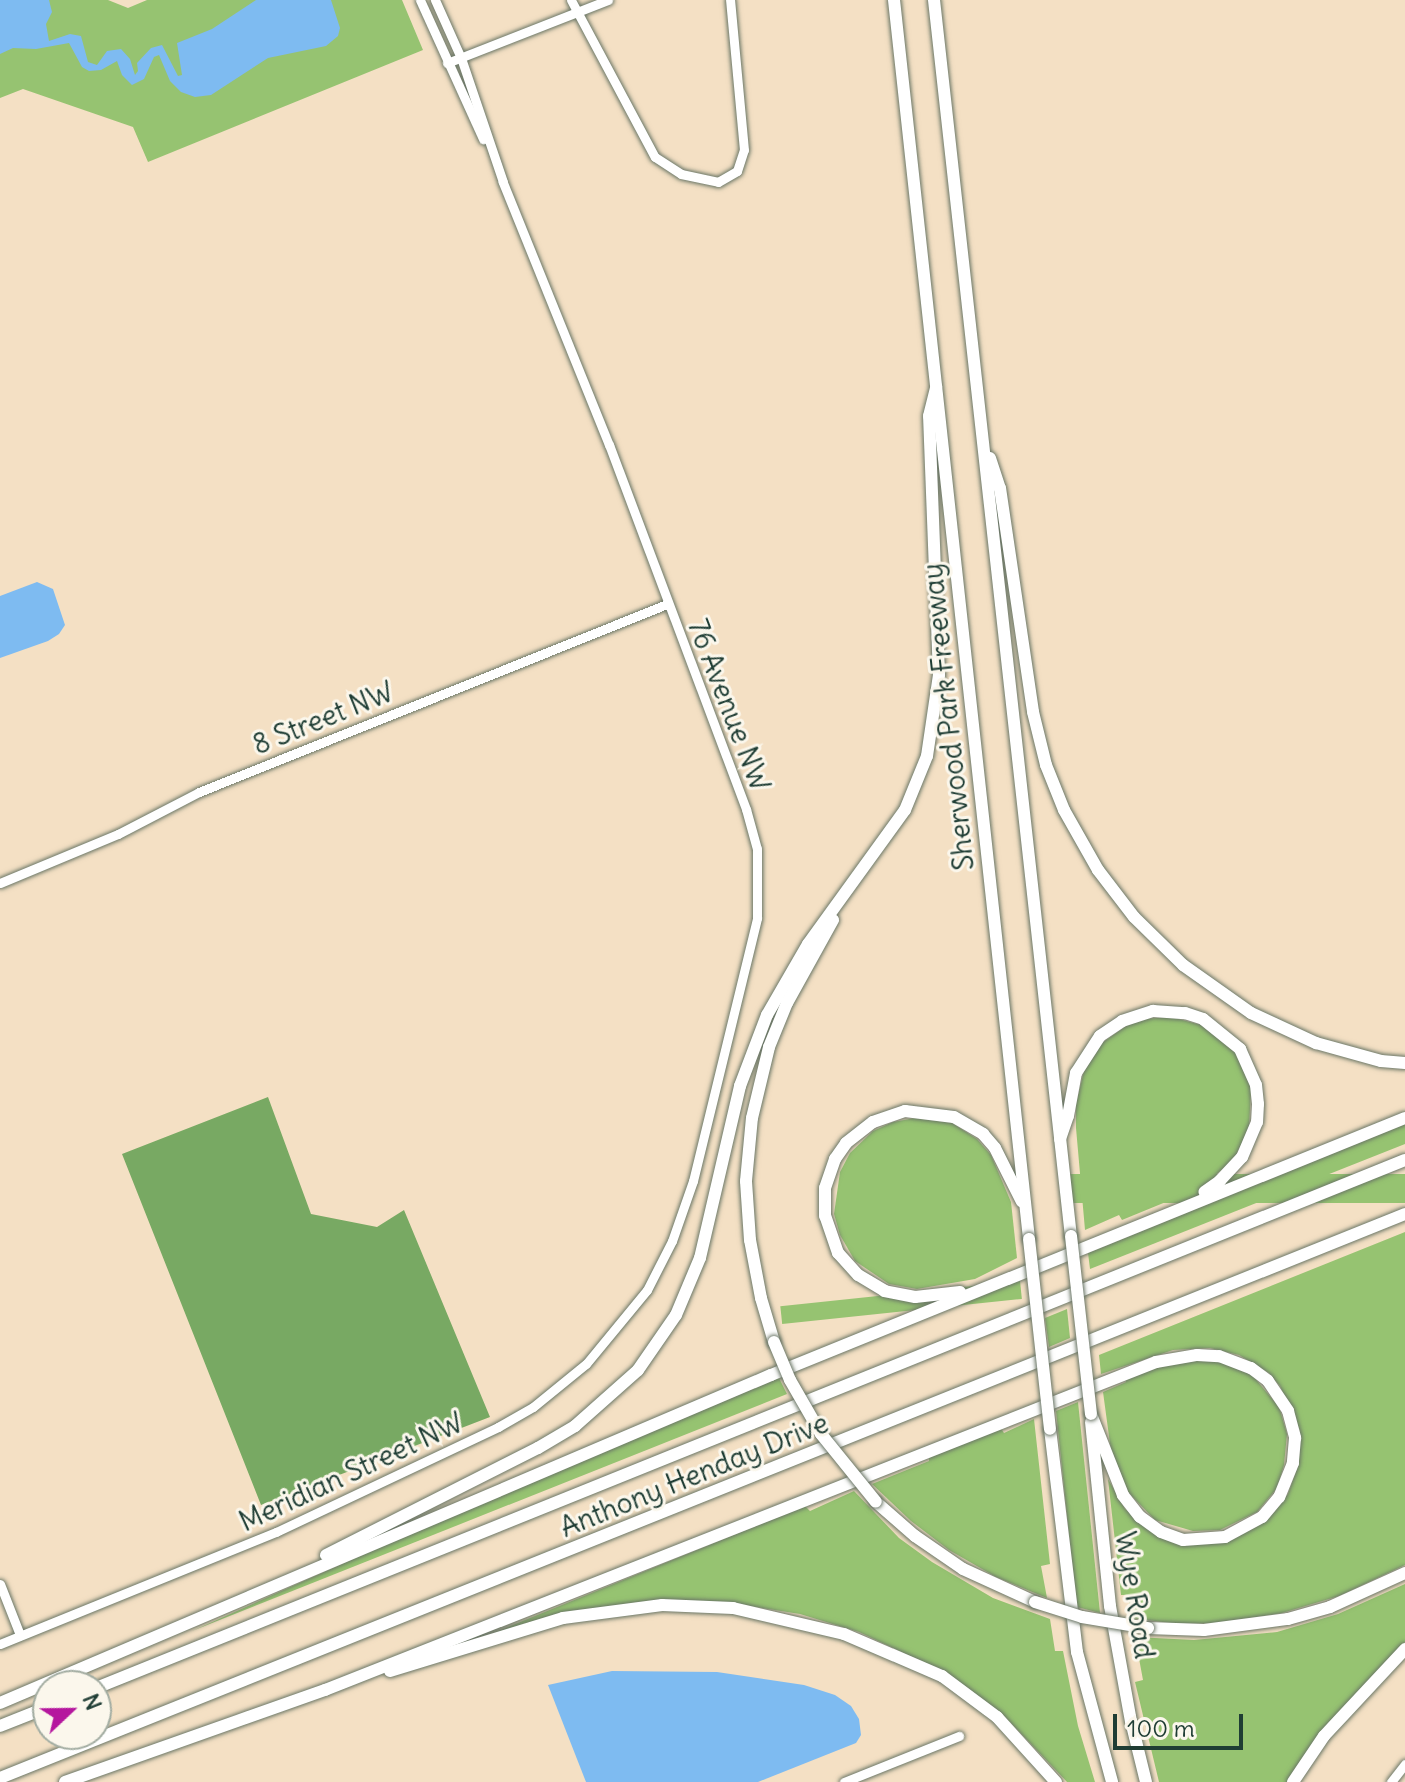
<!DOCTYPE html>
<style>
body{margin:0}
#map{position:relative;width:1405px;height:1782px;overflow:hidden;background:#f4e0c4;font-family:Delius,sans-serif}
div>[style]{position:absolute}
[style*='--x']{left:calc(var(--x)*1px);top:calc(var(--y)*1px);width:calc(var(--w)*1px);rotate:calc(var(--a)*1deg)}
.green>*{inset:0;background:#96c371;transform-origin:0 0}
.forest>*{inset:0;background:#78a963}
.water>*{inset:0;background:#7ebbf1}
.roads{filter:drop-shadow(0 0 2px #6a7666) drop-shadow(0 0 2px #6a7666)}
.minor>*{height:9px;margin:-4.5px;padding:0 4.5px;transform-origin:4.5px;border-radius:4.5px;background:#fff}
.highway>*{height:12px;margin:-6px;padding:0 6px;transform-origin:6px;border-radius:6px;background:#fff}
.bridges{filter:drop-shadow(0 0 2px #6a7666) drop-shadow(0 0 2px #6a7666)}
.highway-bridge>*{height:12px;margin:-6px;padding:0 6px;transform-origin:6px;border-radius:6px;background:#fff}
span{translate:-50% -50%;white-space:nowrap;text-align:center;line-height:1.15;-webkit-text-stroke:6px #fbf7ec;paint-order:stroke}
.street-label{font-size:28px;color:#1f3d34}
.north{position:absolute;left:32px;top:1670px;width:80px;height:80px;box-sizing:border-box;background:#fbf7ec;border:2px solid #a3ada2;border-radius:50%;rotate:68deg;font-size:22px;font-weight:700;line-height:32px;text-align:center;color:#1f3d34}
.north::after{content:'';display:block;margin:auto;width:28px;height:36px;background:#b5179e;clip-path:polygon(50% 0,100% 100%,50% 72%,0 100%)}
.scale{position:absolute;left:1113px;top:1714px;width:130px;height:36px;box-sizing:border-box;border:4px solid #1f3d34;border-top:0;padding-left:10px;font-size:24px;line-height:28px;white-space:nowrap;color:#1f3d34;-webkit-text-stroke:6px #fbf7ec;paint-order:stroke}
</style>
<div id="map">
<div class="green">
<div style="clip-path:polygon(0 0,108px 0,128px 8px,147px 0,402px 0,423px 50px,148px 162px,133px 127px,23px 89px,0 98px)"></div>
<div style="clip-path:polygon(1171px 1017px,1201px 1025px,1236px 1053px,1251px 1087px,1249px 1130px,1233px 1160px,1200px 1188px,1122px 1220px,1119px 1215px,1085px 1230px,1076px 1128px,1076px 1104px,1084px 1071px,1102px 1043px,1126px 1026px,1144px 1019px)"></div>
<div style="clip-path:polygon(915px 1118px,952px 1123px,977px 1139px,991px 1155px,1011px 1202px,1017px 1258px,975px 1279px,917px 1289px,889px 1284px,855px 1261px,840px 1235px,834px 1214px,840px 1172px,850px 1153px,873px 1131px,893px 1122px)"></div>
<div style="clip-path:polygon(1405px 1124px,1405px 1144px,1090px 1269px,1088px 1253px)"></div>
<div style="left:1405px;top:1174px;width:29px;height:336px;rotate:90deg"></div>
<div style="clip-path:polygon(1405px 1232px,1405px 1565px,1339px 1596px,1282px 1613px,1220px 1623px,1178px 1624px,1132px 1618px,1128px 1595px,1121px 1595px,1108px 1479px,1125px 1509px,1151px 1530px,1230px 1540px,1268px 1519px,1288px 1494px,1299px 1463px,1300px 1431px,1280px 1386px,1269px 1373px,1239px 1355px,1210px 1348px,1173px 1350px,1101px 1374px,1099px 1355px)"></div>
<div style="left:1020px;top:1281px;width:18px;height:241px;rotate:84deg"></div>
<div style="clip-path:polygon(1067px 1309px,1070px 1338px,1049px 1347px,1045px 1318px)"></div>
<div style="clip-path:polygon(1186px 1359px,1219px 1361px,1253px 1376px,1279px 1407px,1287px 1434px,1284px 1465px,1277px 1488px,1257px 1512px,1220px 1530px,1193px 1531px,1155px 1520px,1127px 1491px,1111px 1451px,1103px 1392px,1126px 1382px,1124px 1377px)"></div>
<div style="clip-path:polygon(779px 1378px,787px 1394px,192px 1631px,407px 1535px)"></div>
<div style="clip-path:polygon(1078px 1402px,1100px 1613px,1077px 1607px,1068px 1525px,1056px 1411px)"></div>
<div style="clip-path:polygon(1034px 1419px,1050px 1564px,1041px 1566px,1047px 1598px,996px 1577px,949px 1550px,911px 1521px,872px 1484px,929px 1461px,929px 1454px,1000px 1427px,1004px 1433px)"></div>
<div style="clip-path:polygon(854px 1491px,899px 1538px,932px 1562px,993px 1598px,1050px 1619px,1055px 1651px,1063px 1651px,1078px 1726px,1095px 1782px,1067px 1782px,1010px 1722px,923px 1662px,859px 1632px,800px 1614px,731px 1603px,640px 1602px,567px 1614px,476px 1640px,805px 1506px,810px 1511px)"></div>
<div style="clip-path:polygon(1405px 1584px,1405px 1642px,1336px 1716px,1288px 1782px,1159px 1782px,1135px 1682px,1143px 1680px,1135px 1637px,1194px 1640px,1277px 1632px,1338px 1614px)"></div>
</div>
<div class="forest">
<div style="clip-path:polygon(268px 1097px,311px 1214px,377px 1227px,404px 1210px,490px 1417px,261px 1505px,122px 1154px)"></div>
</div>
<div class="water">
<div style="clip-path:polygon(0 0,49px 0,52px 12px,46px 24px,49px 41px,70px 34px,81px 36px,88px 62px,97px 65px,107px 51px,121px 49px,130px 59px,135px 75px,138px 71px,137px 63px,151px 48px,162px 45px,178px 76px,182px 75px,177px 43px,212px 29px,256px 0,331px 0,340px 28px,338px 36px,326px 46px,268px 58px,211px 95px,195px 97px,181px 92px,170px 81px,159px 55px,154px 57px,144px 79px,132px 85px,122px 75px,117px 61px,101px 70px,89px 71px,82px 67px,69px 43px,36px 49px,13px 48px,0 54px)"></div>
<div style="clip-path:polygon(37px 582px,53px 589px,65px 625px,59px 634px,48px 641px,0 658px,0 596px)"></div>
<div style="clip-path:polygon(612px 1671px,717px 1672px,804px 1685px,835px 1695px,851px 1706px,859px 1719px,861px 1735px,856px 1743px,758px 1782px,586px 1782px,548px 1685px)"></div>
</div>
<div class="roads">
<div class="minor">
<div style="--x:420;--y:0;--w:153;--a:65.6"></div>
<div style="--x:571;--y:0;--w:178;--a:61.9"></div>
<div style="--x:655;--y:157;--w:31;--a:33"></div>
<div style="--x:681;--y:174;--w:38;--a:12"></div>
<div style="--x:718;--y:182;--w:22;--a:-30"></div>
<div style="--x:737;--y:171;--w:22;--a:-72"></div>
<div style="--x:744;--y:150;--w:151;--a:-95.3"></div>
<div style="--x:447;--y:63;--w:173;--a:-21.4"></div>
<div style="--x:0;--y:883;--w:128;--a:-22.6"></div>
<div style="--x:118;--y:834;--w:91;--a:-27.4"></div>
<div style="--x:199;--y:792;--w:504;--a:-21.89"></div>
<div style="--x:0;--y:1584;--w:55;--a:68.6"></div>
<div style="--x:0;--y:1644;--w:298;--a:-22.1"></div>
<div style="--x:276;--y:1532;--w:246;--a:-25.3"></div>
<div style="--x:498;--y:1427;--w:40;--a:-29.7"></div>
<div style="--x:533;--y:1407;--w:68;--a:-39.1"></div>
<div style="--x:586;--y:1364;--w:96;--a:-50.5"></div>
<div style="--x:647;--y:1290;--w:55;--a:-63"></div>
<div style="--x:672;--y:1241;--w:64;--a:-70.7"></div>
<div style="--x:693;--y:1181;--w:271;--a:-76.3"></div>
<div style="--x:757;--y:918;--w:69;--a:-90"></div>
<div style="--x:757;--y:849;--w:41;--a:-105.4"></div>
<div style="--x:746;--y:809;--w:389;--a:-110.6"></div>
<div style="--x:609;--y:445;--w:284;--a:-112"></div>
<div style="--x:503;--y:182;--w:131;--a:-108.7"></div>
<div style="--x:461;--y:58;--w:64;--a:-114.1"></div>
<div style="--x:844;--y:1782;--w:124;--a:-21.8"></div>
<div style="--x:1391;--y:1782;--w:23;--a:-52"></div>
</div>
<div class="highway">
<div style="--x:894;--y:0;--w:1246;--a:83.78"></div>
<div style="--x:934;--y:0;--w:1244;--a:83.68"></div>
<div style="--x:990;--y:458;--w:32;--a:72"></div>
<div style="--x:1000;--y:488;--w:226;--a:81.6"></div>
<div style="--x:1033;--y:712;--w:55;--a:76.2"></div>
<div style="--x:1046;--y:765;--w:48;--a:68.2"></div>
<div style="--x:1064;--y:810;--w:69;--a:60.5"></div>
<div style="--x:1098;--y:870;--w:59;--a:52.5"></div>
<div style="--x:1134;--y:917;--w:69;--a:44.4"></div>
<div style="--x:1183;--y:965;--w:83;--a:35.2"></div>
<div style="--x:1251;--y:1013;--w:72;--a:24.8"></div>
<div style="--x:1316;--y:1043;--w:67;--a:15.5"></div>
<div style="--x:1381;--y:1061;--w:24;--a:5"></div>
<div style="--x:1060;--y:1139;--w:24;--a:-71"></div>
<div style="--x:1068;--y:1116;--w:44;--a:-79.5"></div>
<div style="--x:1076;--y:1073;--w:44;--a:-57"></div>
<div style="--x:1100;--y:1036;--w:27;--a:-34"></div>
<div style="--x:1122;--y:1021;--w:33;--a:-18"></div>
<div style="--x:1153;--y:1011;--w:32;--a:4"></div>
<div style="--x:1185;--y:1013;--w:19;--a:18"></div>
<div style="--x:1203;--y:1019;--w:48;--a:39"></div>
<div style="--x:1240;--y:1049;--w:39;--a:66"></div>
<div style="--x:1256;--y:1085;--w:19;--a:84"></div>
<div style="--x:1258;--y:1104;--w:18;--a:93"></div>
<div style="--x:1257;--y:1122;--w:38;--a:113"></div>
<div style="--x:1242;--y:1157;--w:33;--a:133"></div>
<div style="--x:1220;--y:1181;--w:19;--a:145"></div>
<div style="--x:960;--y:1292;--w:45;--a:173.7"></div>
<div style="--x:915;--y:1297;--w:31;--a:-169"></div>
<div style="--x:885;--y:1291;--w:31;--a:-149"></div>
<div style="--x:858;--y:1275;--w:30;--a:-132"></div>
<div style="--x:838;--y:1253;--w:39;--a:-109"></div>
<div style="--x:825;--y:1216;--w:28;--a:-90"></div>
<div style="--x:825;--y:1188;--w:31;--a:-71"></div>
<div style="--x:835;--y:1159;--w:19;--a:-55"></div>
<div style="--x:846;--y:1143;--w:34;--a:-38"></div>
<div style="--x:873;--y:1122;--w:34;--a:-19"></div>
<div style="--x:905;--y:1111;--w:49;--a:7"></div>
<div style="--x:954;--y:1117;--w:34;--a:30"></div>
<div style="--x:983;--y:1134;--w:18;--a:49"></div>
<div style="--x:995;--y:1148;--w:60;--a:63.4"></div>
<div style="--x:774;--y:1342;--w:46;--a:-106.5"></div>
<div style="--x:761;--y:1298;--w:59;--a:-100.7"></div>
<div style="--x:750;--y:1240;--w:59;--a:-93.9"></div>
<div style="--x:746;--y:1181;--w:63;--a:-84.6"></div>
<div style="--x:752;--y:1118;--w:73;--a:-76.5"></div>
<div style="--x:769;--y:1047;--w:48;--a:-67.8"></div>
<div style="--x:787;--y:1003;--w:95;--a:-61"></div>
<div style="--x:1091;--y:1422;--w:185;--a:84.1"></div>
<div style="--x:1110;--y:1606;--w:117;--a:79.7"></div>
<div style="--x:1131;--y:1721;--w:63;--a:76.2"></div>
<div style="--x:1050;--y:1429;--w:225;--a:83.1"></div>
<div style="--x:1077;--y:1652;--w:135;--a:74.9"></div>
<div style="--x:876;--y:1502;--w:52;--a:41.1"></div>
<div style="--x:915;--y:1536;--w:58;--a:34.5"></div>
<div style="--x:963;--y:1569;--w:79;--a:24.6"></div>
<div style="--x:326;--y:1555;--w:237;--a:-26.8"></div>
<div style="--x:538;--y:1448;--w:43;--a:-30.7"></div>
<div style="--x:575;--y:1426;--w:84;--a:-41.6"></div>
<div style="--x:638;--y:1370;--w:67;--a:-55.4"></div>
<div style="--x:676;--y:1315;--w:62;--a:-67.2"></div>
<div style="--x:700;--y:1258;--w:177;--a:-76.9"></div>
<div style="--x:740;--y:1086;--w:76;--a:-69.2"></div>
<div style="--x:767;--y:1015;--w:82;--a:-60"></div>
<div style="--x:808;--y:944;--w:165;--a:-54.1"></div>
<div style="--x:905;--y:810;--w:58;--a:-67.8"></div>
<div style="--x:927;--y:756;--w:82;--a:-81.6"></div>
<div style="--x:939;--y:675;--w:259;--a:-92.2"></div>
<div style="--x:929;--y:416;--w:30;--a:-76"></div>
<div style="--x:1148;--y:1628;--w:56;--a:2"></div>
<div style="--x:1204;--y:1630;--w:85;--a:-7.5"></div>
<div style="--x:1288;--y:1619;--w:44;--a:-15.9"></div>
<div style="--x:1330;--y:1607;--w:82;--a:-24.4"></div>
<div style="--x:390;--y:1671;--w:181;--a:-17"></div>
<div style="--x:563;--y:1618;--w:100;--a:-7.5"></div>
<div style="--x:662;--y:1605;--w:71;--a:2.4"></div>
<div style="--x:733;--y:1608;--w:114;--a:13.2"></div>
<div style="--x:844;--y:1634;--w:107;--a:23.2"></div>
<div style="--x:942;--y:1676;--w:69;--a:36.7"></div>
<div style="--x:997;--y:1717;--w:88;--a:47.8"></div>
<div style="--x:96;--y:1688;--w:1411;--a:-21.97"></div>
<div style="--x:0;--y:1703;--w:838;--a:-23.05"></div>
<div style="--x:771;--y:1375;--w:684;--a:-22.07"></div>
<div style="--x:0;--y:1726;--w:52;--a:-21.6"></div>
<div style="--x:0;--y:1778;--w:1514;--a:-21.87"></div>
<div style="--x:65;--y:1782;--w:276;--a:-19.5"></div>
<div style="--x:325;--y:1690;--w:893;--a:-21.54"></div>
<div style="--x:1156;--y:1362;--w:42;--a:-9.7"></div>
<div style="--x:1197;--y:1355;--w:22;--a:3"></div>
<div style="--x:1219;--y:1356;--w:34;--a:21"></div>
<div style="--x:1251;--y:1368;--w:21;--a:37"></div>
<div style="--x:1268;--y:1381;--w:36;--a:56"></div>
<div style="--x:1288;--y:1411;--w:28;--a:75"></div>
<div style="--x:1295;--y:1438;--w:25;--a:95"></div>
<div style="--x:1293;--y:1463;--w:37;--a:112"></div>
<div style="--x:1279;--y:1497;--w:26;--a:130"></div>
<div style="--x:1262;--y:1517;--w:42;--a:151.6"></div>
<div style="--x:1225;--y:1537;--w:42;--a:175.9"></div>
<div style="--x:1183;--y:1540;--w:23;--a:-160"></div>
<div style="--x:1161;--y:1532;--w:26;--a:-144"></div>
<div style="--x:1140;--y:1517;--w:28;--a:-128"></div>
<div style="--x:1123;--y:1495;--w:87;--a:-111.6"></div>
<div style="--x:1293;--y:1782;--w:55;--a:-56"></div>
<div style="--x:1324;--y:1736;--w:119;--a:-47"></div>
</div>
</div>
<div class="bridges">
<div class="highway-bridge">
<div style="--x:1071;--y:1236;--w:179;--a:83.6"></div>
<div style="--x:1029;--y:1239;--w:191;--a:83.7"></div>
<div style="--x:774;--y:1342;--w:41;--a:67.2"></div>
<div style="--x:790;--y:1380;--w:62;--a:60.1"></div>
<div style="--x:821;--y:1434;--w:87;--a:51"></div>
<div style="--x:1035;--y:1602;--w:49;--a:17.7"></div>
<div style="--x:1082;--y:1617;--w:67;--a:9.5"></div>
</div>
</div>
<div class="street-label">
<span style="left:729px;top:705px;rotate:69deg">76 Avenue NW</span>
<span style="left:948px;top:717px;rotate:-96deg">Sherwood Park Freeway</span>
<span style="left:323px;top:718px;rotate:-22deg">8 Street NW</span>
<span style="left:351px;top:1472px;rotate:-25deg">Meridian Street NW</span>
<span style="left:694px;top:1475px;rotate:-22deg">Anthony Henday Drive</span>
<span style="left:1135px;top:1595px;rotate:81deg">Wye Road</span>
</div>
<div class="north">N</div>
<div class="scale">100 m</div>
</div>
